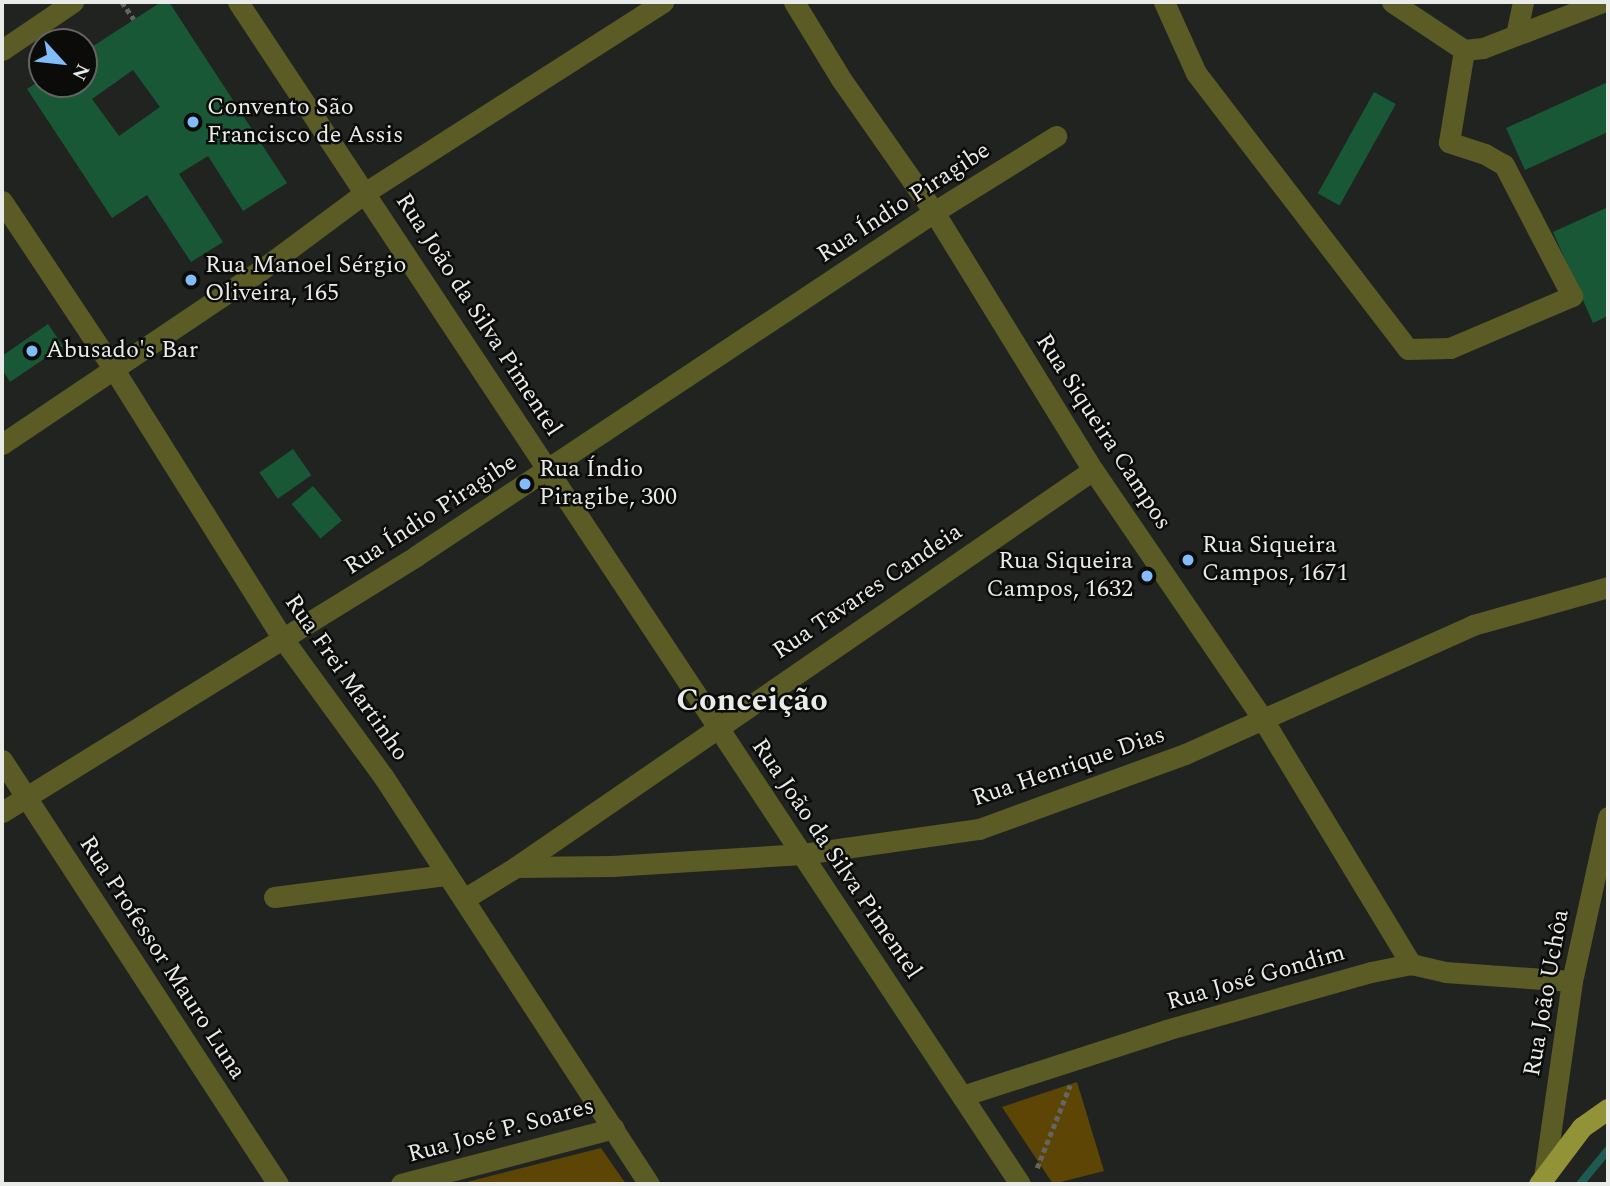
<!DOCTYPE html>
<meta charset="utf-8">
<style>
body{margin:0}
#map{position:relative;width:1610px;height:1186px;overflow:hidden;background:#20231f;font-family:Spectral,serif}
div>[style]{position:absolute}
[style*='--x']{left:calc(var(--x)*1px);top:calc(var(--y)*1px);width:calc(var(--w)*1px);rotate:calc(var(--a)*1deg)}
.green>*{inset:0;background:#5d4605}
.stream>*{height:8px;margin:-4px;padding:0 4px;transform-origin:4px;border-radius:4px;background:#1d5a50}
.building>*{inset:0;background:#185837;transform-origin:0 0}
.path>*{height:4.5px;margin-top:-2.25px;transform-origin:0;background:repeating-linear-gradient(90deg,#626561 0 5px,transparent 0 8.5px)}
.minor>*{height:21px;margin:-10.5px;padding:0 10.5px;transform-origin:10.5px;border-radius:10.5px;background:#5b5b25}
.major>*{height:21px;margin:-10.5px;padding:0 10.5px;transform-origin:10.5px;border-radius:10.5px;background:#929337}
.dots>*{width:19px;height:19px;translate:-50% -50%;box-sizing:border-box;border:4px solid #0b0c0a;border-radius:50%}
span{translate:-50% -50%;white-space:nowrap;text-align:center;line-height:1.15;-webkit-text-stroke:5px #0b0c0a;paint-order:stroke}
.poi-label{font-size:24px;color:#e9ebe8}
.left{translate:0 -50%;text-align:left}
.right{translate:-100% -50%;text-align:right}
.street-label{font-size:24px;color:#e9ebe8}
.district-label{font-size:32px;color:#e9ebe8;font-weight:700}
.frame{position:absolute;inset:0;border:4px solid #e9ebe8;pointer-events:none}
.north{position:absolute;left:28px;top:28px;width:70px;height:70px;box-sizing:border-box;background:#0b0c0a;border:2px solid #646563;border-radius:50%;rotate:117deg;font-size:19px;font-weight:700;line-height:28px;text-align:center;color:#e9ebe8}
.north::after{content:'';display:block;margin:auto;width:24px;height:32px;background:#82bcfa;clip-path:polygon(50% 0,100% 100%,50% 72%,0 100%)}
</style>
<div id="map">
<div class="green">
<div style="clip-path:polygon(1077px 1082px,1104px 1171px,1053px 1184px,1002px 1107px)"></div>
<div style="clip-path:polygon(601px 1148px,626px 1184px,459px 1184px)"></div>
</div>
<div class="stream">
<div style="--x:1580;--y:1184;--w:44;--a:-50.5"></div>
</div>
<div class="building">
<div style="clip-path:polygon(evenodd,161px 2px,169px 2px,287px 183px,243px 211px,208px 156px,179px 174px,223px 242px,191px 262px,147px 195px,112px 218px,27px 89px,42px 79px,42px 84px,84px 84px,84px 52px,161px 2px,133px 70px,160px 107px,119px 136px,92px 99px,133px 70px)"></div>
<div style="clip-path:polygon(1608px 82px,1608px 132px,1525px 170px,1506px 128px)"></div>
<div style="left:1374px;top:92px;width:25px;height:116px;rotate:29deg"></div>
<div style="clip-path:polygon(1608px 207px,1608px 316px,1593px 323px,1553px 232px)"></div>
<div style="clip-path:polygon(48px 324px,63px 346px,10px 382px,2px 369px,2px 356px)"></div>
<div style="left:293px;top:449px;width:32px;height:41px;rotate:55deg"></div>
<div style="left:313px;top:486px;width:45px;height:28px;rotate:50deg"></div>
</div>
<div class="path">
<div style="--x:122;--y:2;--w:21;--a:55"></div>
<div style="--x:1037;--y:1168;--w:89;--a:-68.3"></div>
</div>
<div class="minor">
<div style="--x:238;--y:2;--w:1417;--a:56.51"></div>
<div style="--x:794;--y:2;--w:90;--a:58.6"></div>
<div style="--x:841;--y:79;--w:162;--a:55"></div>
<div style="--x:934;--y:212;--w:303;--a:58.4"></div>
<div style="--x:1093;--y:470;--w:300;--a:55.7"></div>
<div style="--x:1262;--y:718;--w:288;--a:58.8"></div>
<div style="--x:1164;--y:2;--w:78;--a:65.7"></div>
<div style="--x:1196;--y:73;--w:348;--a:52.5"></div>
<div style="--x:1408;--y:349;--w:42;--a:-1.4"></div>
<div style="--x:1450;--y:348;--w:133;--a:-23.1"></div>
<div style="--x:1572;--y:296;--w:148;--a:-117.4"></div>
<div style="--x:1504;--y:165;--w:22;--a:-150"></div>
<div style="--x:1485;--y:154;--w:38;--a:-162"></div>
<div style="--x:1449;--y:142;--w:93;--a:-80.7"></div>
<div style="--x:1392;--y:2;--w:87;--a:33.7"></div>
<div style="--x:1464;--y:50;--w:19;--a:-6"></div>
<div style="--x:1483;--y:48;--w:128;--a:-21.1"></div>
<div style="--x:1516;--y:35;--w:34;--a:-78"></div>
<div style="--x:2;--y:50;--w:86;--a:-34.1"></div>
<div style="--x:2;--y:201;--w:201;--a:56.4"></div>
<div style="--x:113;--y:368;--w:320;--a:57.9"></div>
<div style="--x:283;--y:639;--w:170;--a:53.9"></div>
<div style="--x:383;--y:776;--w:487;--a:56.9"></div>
<div style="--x:2;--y:444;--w:312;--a:-33.9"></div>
<div style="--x:261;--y:270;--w:131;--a:-36.6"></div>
<div style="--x:366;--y:192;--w:353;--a:-32.6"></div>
<div style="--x:2;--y:760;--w:506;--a:56.94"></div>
<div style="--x:2;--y:812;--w:487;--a:-31.7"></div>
<div style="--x:416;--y:556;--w:622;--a:-33.59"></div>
<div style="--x:934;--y:212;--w:144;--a:-31.9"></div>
<div style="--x:516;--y:867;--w:96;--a:-0.6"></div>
<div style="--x:612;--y:866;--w:191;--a:-3.6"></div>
<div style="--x:803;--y:854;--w:178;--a:-8.1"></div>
<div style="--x:979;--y:829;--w:219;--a:-20"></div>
<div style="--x:1185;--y:754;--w:316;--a:-24.1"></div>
<div style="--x:1473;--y:625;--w:140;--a:-15.7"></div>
<div style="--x:274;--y:897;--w:173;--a:-7.3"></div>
<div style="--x:464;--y:899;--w:61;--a:-31.6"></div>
<div style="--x:516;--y:867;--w:700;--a:-34.53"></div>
<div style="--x:962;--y:1096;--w:214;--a:-17.9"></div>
<div style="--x:1166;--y:1030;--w:213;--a:-15.8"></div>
<div style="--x:1371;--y:972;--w:41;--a:-11.3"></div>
<div style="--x:1411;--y:964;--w:35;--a:13"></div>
<div style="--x:1445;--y:972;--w:127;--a:4.1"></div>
<div style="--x:1544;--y:1178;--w:199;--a:-81.9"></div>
<div style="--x:1572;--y:981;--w:168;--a:-77.6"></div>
<div style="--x:401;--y:1184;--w:220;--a:-14.7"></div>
</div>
<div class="major">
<div style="--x:1539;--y:1184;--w:71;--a:-53"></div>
<div style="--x:1582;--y:1127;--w:32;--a:-35"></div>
</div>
<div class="dots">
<div style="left:193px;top:122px;background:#82bcfa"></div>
<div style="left:191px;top:280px;background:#82bcfa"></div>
<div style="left:32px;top:351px;background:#82bcfa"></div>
<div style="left:525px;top:484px;background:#82bcfa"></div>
<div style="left:1188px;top:560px;background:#82bcfa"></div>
<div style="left:1147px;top:576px;background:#82bcfa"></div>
</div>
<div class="poi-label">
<span class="left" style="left:207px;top:122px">Convento São<br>Francisco de Assis</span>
<span class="left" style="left:205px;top:280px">Rua Manoel Sérgio<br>Oliveira, 165</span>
<span class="left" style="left:46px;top:351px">Abusado's Bar</span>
<span class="left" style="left:539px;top:484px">Rua Índio<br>Piragibe, 300</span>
<span class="left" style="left:1202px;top:560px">Rua Siqueira<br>Campos, 1671</span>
<span class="right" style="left:1133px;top:576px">Rua Siqueira<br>Campos, 1632</span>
</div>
<div class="street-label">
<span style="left:904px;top:203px;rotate:-33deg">Rua Índio Piragibe</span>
<span style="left:478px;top:315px;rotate:57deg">Rua João da Silva Pimentel</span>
<span style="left:1103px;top:432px;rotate:57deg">Rua Siqueira Campos</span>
<span style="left:431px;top:515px;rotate:-33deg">Rua Índio Piragibe</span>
<span style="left:868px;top:592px;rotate:-34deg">Rua Tavares Candeia</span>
<span style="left:346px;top:678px;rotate:55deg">Rua Frei Martinho</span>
<span style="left:1069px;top:767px;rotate:-19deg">Rua Henrique Dias</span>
<span style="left:836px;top:859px;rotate:56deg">Rua João da Silva Pimentel</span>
<span style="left:162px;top:958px;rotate:57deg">Rua Professor Mauro Luna</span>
<span style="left:1256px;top:978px;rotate:-16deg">Rua José Gondim</span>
<span style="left:1547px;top:993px;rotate:-80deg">Rua João Uchôa</span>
<span style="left:501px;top:1131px;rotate:-15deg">Rua José P. Soares</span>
</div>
<div class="district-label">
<span style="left:752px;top:701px">Conceição</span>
</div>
<div class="frame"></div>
<div class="north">N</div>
</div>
